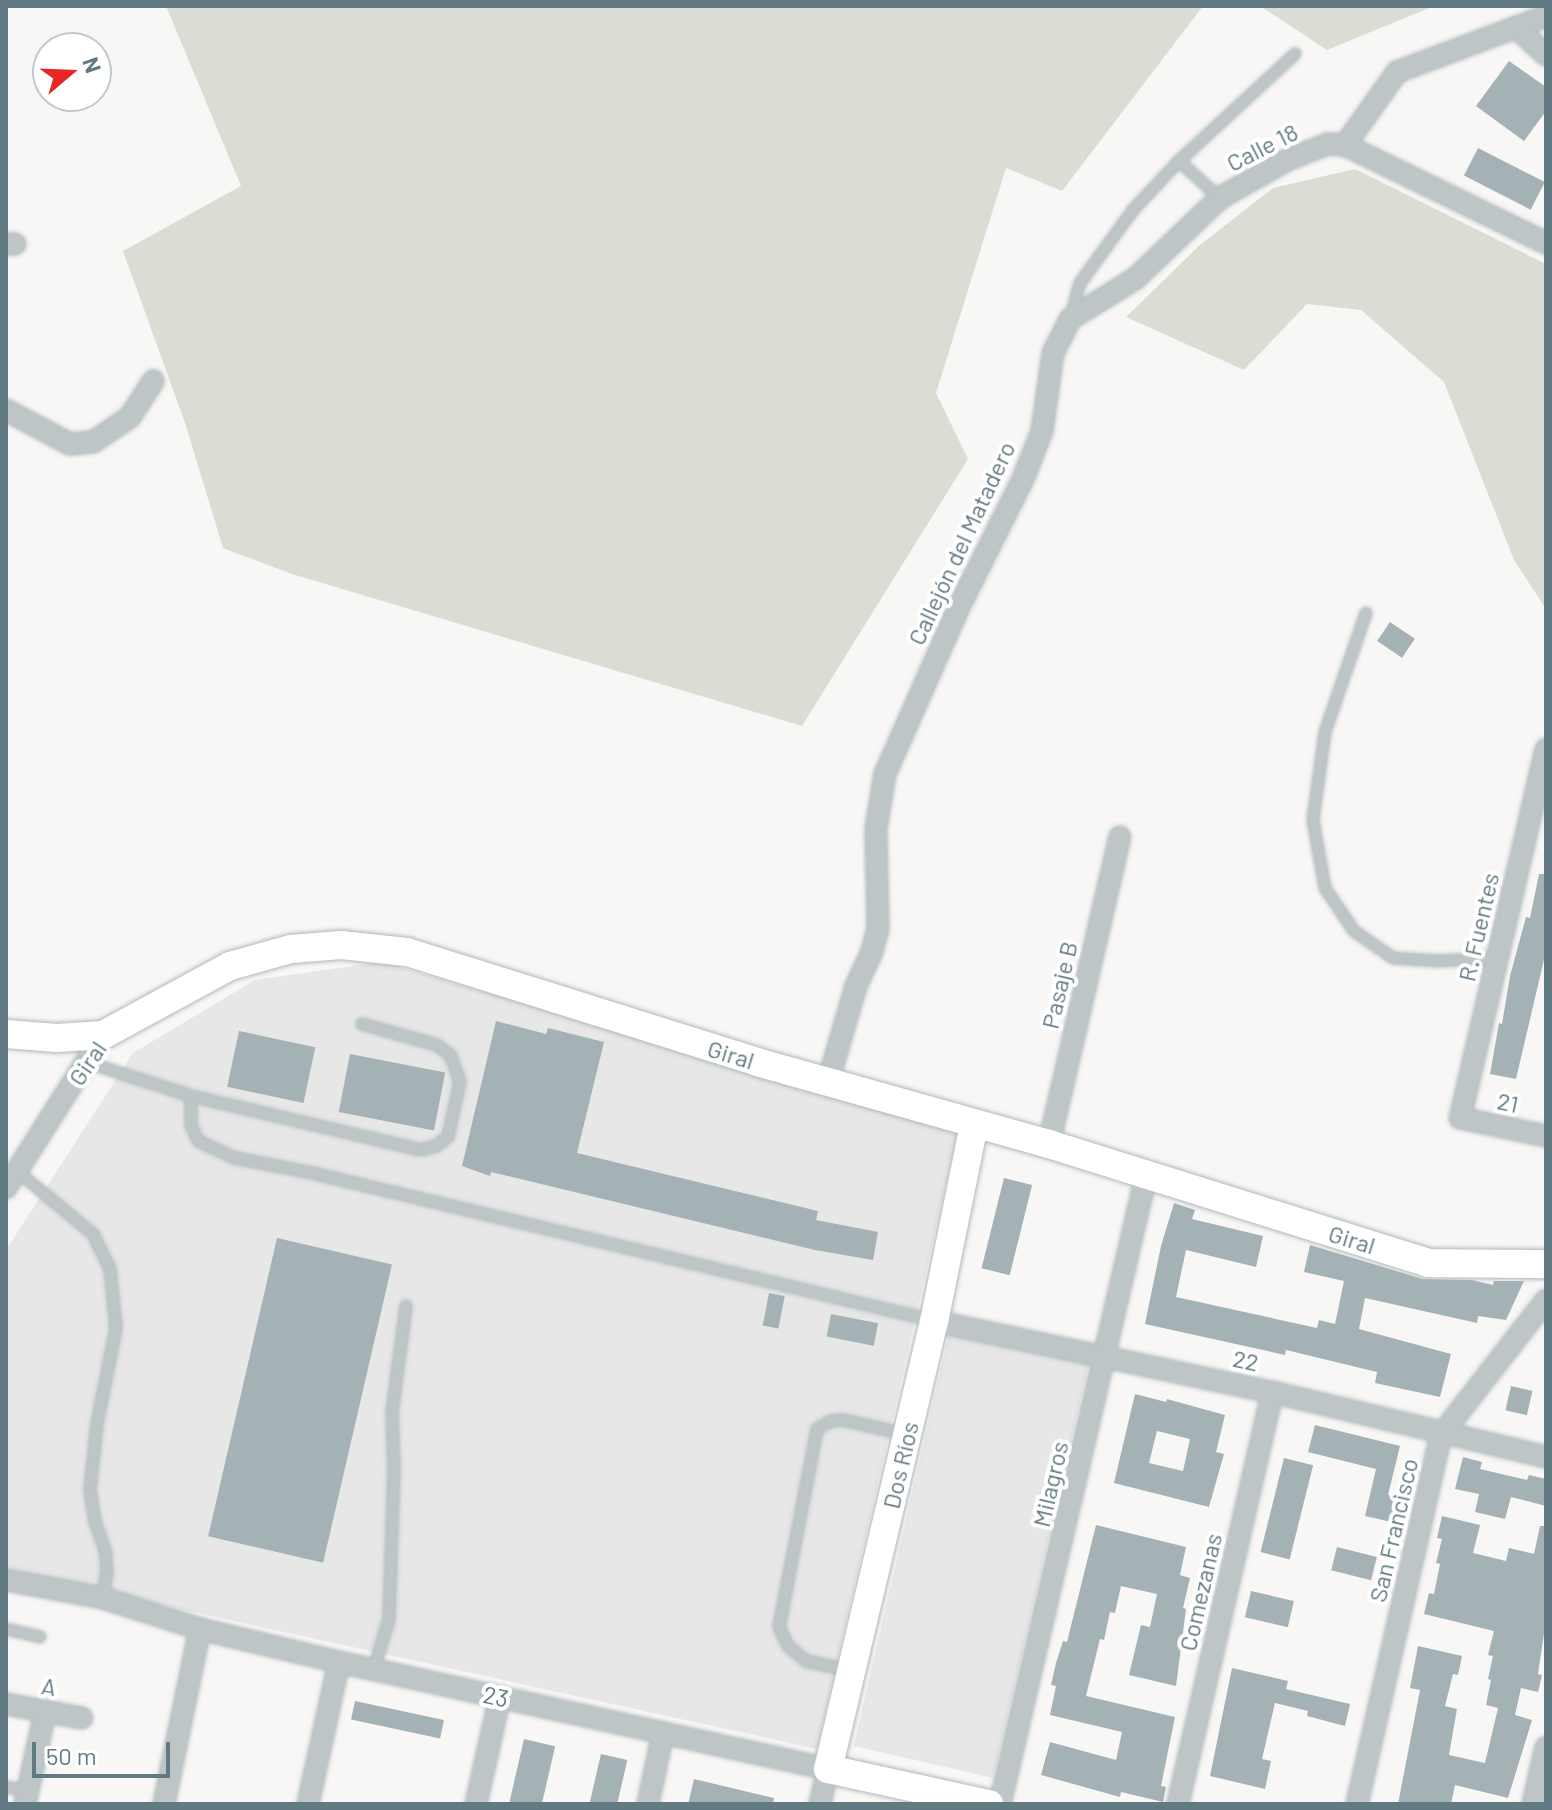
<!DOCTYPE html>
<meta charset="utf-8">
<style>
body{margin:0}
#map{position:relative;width:1552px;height:1810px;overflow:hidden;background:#f8f7f5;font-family:Barlow,sans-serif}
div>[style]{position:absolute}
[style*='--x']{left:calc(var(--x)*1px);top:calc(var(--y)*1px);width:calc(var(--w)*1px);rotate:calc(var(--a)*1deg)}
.built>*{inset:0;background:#e6e7e6;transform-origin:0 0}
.green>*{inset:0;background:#d9ddd4}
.building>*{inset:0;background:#a5b2b5;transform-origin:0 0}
.roads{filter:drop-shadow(0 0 2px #b0b9bc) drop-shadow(0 0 2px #b0b9bc)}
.lane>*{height:10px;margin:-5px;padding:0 5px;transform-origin:5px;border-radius:5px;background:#bec5c7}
.street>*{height:20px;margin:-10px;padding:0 10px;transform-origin:10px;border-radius:10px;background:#bec5c7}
.secondary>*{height:28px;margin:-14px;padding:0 14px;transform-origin:14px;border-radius:14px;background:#fff}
span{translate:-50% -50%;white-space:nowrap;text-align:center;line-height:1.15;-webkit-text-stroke:8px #fff;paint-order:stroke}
.street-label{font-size:24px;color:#627a81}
.frame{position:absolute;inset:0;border:8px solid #627a81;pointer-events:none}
.north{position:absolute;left:32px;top:32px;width:80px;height:80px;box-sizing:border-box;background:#fff;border:2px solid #c0cacd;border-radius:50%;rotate:71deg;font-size:22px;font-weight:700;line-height:32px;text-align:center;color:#627a81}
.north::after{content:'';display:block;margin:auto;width:28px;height:36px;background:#e72725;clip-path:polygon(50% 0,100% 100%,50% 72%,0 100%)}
.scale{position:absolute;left:32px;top:1742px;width:138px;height:36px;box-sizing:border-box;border:4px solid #627a81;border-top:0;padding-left:10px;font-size:24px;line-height:28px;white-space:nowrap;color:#627a81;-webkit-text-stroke:6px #fff;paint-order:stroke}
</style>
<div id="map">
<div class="built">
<div style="clip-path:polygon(380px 962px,959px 1127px,817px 1749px,6px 1571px,6px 1250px,133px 1053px,255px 980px)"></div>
<div style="left:951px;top:1325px;width:143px;height:432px;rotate:13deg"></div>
</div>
<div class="green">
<div style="clip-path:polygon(166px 6px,1203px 6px,1062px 191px,1006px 168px,936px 393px,968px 459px,802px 726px,292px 574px,223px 548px,185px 423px,123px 251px,241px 186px)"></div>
<div style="clip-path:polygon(1260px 6px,1434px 6px,1327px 50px)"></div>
<div style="clip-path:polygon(1355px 169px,1546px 264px,1546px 609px,1514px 560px,1444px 382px,1361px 310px,1307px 304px,1244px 370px,1126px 317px,1200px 245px,1273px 188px)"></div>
</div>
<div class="building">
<div style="clip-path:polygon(1509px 61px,1546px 87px,1546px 111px,1524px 141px,1476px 106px)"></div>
<div style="left:1478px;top:148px;width:75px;height:31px;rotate:27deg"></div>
<div style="left:1390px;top:622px;width:30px;height:23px;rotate:34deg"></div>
<div style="clip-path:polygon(1539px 874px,1546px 874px,1546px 951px,1516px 1079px,1490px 1074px,1499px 1023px,1502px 1024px,1510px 976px,1526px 917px,1530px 918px)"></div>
<div style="clip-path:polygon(496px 1021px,546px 1034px,548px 1028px,604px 1042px,577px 1153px,818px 1211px,816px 1220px,878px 1232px,873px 1260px,815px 1250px,491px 1172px,490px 1176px,462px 1166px)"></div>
<div style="left:239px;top:1031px;width:78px;height:57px;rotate:12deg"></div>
<div style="left:350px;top:1054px;width:97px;height:59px;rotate:11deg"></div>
<div style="left:1004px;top:1178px;width:29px;height:93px;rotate:14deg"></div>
<div style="clip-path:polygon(1174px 1203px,1195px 1210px,1192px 1219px,1263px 1236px,1256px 1267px,1186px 1250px,1176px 1297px,1317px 1328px,1319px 1320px,1335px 1324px,1344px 1281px,1304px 1272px,1310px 1245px,1423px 1279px,1472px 1280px,1493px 1285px,1494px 1281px,1524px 1281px,1506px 1320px,1478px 1316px,1477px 1323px,1365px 1298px,1359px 1329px,1451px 1354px,1440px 1397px,1375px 1383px,1377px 1372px,1286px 1350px,1285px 1355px,1145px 1324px,1161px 1246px)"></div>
<div style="left:277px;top:1238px;width:118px;height:306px;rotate:13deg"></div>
<div style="left:769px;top:1293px;width:16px;height:33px;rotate:11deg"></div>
<div style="left:831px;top:1314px;width:48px;height:23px;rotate:11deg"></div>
<div style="left:1511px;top:1386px;width:22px;height:25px;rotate:13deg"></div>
<div style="clip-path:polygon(evenodd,1135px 1394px,1166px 1402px,1167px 1399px,1225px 1415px,1216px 1452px,1224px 1454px,1209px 1507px,1114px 1483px,1135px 1394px,1157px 1431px,1190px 1439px,1183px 1471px,1149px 1463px,1157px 1431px)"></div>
<div style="clip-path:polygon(1315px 1425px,1400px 1446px,1388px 1495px,1401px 1498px,1396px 1523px,1365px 1516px,1376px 1469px,1308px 1452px)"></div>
<div style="clip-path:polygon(1463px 1457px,1482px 1462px,1480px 1469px,1527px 1480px,1529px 1475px,1546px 1479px,1546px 1506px,1511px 1497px,1505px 1519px,1475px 1512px,1479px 1494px,1455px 1489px)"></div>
<div style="left:1284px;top:1458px;width:30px;height:97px;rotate:14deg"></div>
<div style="clip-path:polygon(1442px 1516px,1480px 1525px,1473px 1553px,1506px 1561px,1509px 1548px,1534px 1554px,1540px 1526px,1546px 1526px,1546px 1620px,1538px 1674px,1542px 1675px,1538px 1692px,1521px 1688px,1515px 1715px,1532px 1720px,1508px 1798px,1455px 1785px,1451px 1804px,1398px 1804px,1420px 1690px,1410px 1688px,1418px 1646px,1462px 1656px,1458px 1675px,1453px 1674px,1445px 1706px,1457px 1709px,1449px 1755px,1485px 1763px,1498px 1708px,1486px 1705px,1491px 1680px,1488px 1679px,1493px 1656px,1488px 1655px,1494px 1631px,1424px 1614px,1429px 1593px,1434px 1594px,1440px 1564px,1436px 1563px,1442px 1539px,1437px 1538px)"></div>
<div style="clip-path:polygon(1096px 1525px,1186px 1547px,1180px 1575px,1190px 1578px,1183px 1608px,1186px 1609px,1176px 1686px,1129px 1675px,1141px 1625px,1150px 1627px,1157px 1594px,1121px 1586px,1115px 1613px,1110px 1612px,1104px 1640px,1100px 1639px,1086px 1696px,1175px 1717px,1161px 1786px,1166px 1787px,1163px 1802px,1121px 1792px,1120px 1797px,1041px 1775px,1050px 1742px,1116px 1760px,1122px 1732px,1050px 1715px,1056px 1686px,1051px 1685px,1056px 1663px,1063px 1641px,1067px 1642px)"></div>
<div style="left:1337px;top:1547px;width:41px;height:24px;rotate:14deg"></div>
<div style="left:1251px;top:1591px;width:44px;height:27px;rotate:13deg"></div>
<div style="clip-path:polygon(1232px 1668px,1288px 1681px,1286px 1689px,1350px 1704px,1345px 1726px,1307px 1716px,1308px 1711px,1275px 1703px,1262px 1759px,1271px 1761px,1265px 1789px,1210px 1776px)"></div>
<div style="left:355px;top:1701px;width:91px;height:19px;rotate:12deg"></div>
<div style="left:524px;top:1739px;width:32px;height:67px;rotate:13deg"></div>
<div style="left:601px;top:1754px;width:27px;height:51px;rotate:13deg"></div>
<div style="clip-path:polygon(694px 1779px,774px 1798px,773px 1804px,688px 1804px)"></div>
</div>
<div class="roads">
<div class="lane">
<div style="--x:1179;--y:161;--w:55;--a:42.1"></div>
<div style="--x:1071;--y:316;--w:34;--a:-75"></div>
<div style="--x:1080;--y:283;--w:90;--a:-54"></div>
<div style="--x:1133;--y:210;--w:67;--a:-46.8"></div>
<div style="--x:1179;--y:161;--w:158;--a:-42.7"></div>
<div style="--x:1366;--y:613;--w:126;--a:109"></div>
<div style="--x:1325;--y:732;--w:89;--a:97.8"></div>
<div style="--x:1313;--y:820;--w:69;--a:80"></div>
<div style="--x:1325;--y:888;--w:52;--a:56"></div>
<div style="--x:1354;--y:931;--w:47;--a:34.7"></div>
<div style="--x:1393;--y:958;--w:46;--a:3.7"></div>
<div style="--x:1439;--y:961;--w:59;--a:-2.9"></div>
<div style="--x:86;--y:1062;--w:110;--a:17.9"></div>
<div style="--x:191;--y:1096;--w:236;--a:13.2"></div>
<div style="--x:421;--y:1150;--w:16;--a:-15"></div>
<div style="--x:436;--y:1146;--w:15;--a:-37"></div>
<div style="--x:448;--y:1137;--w:56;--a:-77.7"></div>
<div style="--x:460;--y:1082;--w:28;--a:-109"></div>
<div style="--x:451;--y:1056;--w:18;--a:-142"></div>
<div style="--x:437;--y:1045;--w:78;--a:-164.4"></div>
<div style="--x:191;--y:1096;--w:29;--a:90"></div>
<div style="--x:191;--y:1125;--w:17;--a:66"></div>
<div style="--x:198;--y:1141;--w:41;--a:24.7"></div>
<div style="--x:235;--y:1158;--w:78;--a:11"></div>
<div style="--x:312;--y:1173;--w:636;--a:13.36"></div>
<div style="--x:17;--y:1171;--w:99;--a:39.7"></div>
<div style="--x:93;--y:1234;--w:39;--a:64"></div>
<div style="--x:110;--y:1269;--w:59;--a:84.2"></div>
<div style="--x:116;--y:1328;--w:98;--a:101.2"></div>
<div style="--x:97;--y:1424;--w:66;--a:96.1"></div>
<div style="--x:90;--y:1490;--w:32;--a:81"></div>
<div style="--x:95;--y:1522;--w:29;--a:70"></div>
<div style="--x:105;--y:1549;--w:21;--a:85"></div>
<div style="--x:107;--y:1570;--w:28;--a:98"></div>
<div style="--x:6;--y:1629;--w:35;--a:13"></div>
<div style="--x:374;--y:1669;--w:52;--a:-73.3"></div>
<div style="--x:389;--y:1619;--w:147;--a:-88.1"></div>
<div style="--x:394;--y:1472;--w:59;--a:-91.9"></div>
<div style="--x:392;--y:1413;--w:108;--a:-82.5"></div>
<div style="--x:848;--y:1670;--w:43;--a:-167.9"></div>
<div style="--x:806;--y:1661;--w:23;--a:-140"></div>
<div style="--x:788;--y:1646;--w:21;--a:-115"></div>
<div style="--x:779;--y:1627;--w:202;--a:-79.1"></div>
<div style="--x:817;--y:1429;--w:16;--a:-30"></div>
<div style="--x:831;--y:1421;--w:12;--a:-5"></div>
<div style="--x:843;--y:1420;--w:64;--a:12.7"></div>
<div style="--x:6;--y:1787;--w:22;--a:10"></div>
</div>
<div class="street">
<div style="--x:1516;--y:27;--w:41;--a:43"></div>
<div style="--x:1345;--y:145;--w:90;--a:-54.5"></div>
<div style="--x:1397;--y:72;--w:159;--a:-20.6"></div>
<div style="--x:6;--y:244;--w:9;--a:0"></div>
<div style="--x:6;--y:410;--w:72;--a:28"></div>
<div style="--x:70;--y:444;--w:23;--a:-5"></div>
<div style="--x:93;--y:442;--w:45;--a:-34"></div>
<div style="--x:130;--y:417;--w:43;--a:-57.4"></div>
<div style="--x:1546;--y:749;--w:379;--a:103.1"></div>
<div style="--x:1460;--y:1118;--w:88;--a:11.8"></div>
<div style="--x:828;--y:1082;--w:100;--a:-73.7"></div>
<div style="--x:856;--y:986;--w:38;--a:-65"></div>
<div style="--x:872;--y:951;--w:24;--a:-75"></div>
<div style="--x:878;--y:928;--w:99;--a:-91.2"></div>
<div style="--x:876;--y:829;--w:56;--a:-80.7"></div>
<div style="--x:885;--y:774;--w:180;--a:-66.1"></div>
<div style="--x:958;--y:609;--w:145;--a:-63.4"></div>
<div style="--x:1023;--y:479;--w:52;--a:-68.4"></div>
<div style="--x:1042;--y:431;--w:79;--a:-82"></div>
<div style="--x:1053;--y:353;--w:38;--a:-63"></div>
<div style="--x:1070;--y:319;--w:78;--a:-31.8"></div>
<div style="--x:1136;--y:278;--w:116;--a:-43.6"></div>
<div style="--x:1220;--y:198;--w:77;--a:-29.6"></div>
<div style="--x:1287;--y:160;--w:44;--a:-21.3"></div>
<div style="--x:1328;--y:144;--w:17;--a:3"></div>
<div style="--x:1345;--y:145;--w:224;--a:26"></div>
<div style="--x:1049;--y:1144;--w:315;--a:-77"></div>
<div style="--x:6;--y:1188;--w:181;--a:-57.6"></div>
<div style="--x:934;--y:1321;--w:345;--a:11.9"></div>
<div style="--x:1272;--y:1392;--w:282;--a:13.3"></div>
<div style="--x:6;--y:1580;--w:99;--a:10.5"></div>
<div style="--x:103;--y:1598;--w:102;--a:17.7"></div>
<div style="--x:200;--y:1629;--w:143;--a:13.4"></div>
<div style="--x:339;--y:1662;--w:501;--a:12.34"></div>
<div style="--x:828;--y:1769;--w:36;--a:103"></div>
<div style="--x:6;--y:1704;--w:77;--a:10.4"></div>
<div style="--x:25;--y:1804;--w:94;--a:-77.7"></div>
<div style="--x:164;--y:1804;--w:179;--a:-78.4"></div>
<div style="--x:308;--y:1804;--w:145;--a:-77.7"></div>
<div style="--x:476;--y:1804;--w:110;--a:-77.4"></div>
<div style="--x:648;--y:1804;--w:73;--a:-78.1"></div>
<div style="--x:1000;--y:1804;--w:645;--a:-76.91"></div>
<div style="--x:1178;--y:1804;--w:423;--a:-77.1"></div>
<div style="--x:1357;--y:1804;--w:378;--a:-77.2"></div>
<div style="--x:1441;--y:1435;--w:171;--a:-52.1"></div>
<div style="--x:1533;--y:1804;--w:58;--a:-77.2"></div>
</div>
<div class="secondary">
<div style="--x:6;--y:1034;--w:51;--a:4.5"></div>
<div style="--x:57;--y:1038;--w:46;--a:-3.7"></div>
<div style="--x:103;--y:1035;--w:145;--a:-28.5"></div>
<div style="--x:230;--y:966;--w:63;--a:-15.6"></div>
<div style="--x:291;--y:949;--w:50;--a:-4.6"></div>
<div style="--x:341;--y:945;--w:66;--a:6.1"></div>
<div style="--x:407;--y:952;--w:367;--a:17.4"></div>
<div style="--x:757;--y:1062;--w:303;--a:15.7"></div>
<div style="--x:1049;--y:1144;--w:397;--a:17.4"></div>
<div style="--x:1428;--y:1263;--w:118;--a:0.5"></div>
<div style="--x:974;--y:1125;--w:200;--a:101.5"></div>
<div style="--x:934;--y:1321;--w:460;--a:103.3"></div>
<div style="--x:828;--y:1769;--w:165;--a:12.3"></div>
</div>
</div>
<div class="street-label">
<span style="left:1262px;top:147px;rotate:-27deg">Calle 18</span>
<span style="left:961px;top:543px;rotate:-65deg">Callejón del Matadero</span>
<span style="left:1478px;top:927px;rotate:-77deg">R. Fuentes</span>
<span style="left:1059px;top:985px;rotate:-77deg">Pasaje B</span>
<span style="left:731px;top:1054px;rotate:17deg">Giral</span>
<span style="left:87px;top:1063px;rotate:-56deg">Giral</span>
<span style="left:1508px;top:1102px;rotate:12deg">21</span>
<span style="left:1352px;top:1239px;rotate:17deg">Giral</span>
<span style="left:1246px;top:1360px;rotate:12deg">22</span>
<span style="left:900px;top:1465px;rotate:-77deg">Dos Ríos</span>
<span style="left:1050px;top:1484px;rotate:-77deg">Milagros</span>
<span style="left:1393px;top:1530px;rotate:-77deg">San Francisco</span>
<span style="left:1200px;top:1592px;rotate:-77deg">Comezanas</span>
<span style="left:49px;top:1686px;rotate:10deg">A</span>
<span style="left:496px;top:1696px;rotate:12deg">23</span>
</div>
<div class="frame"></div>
<div class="north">N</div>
<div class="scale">50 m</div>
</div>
